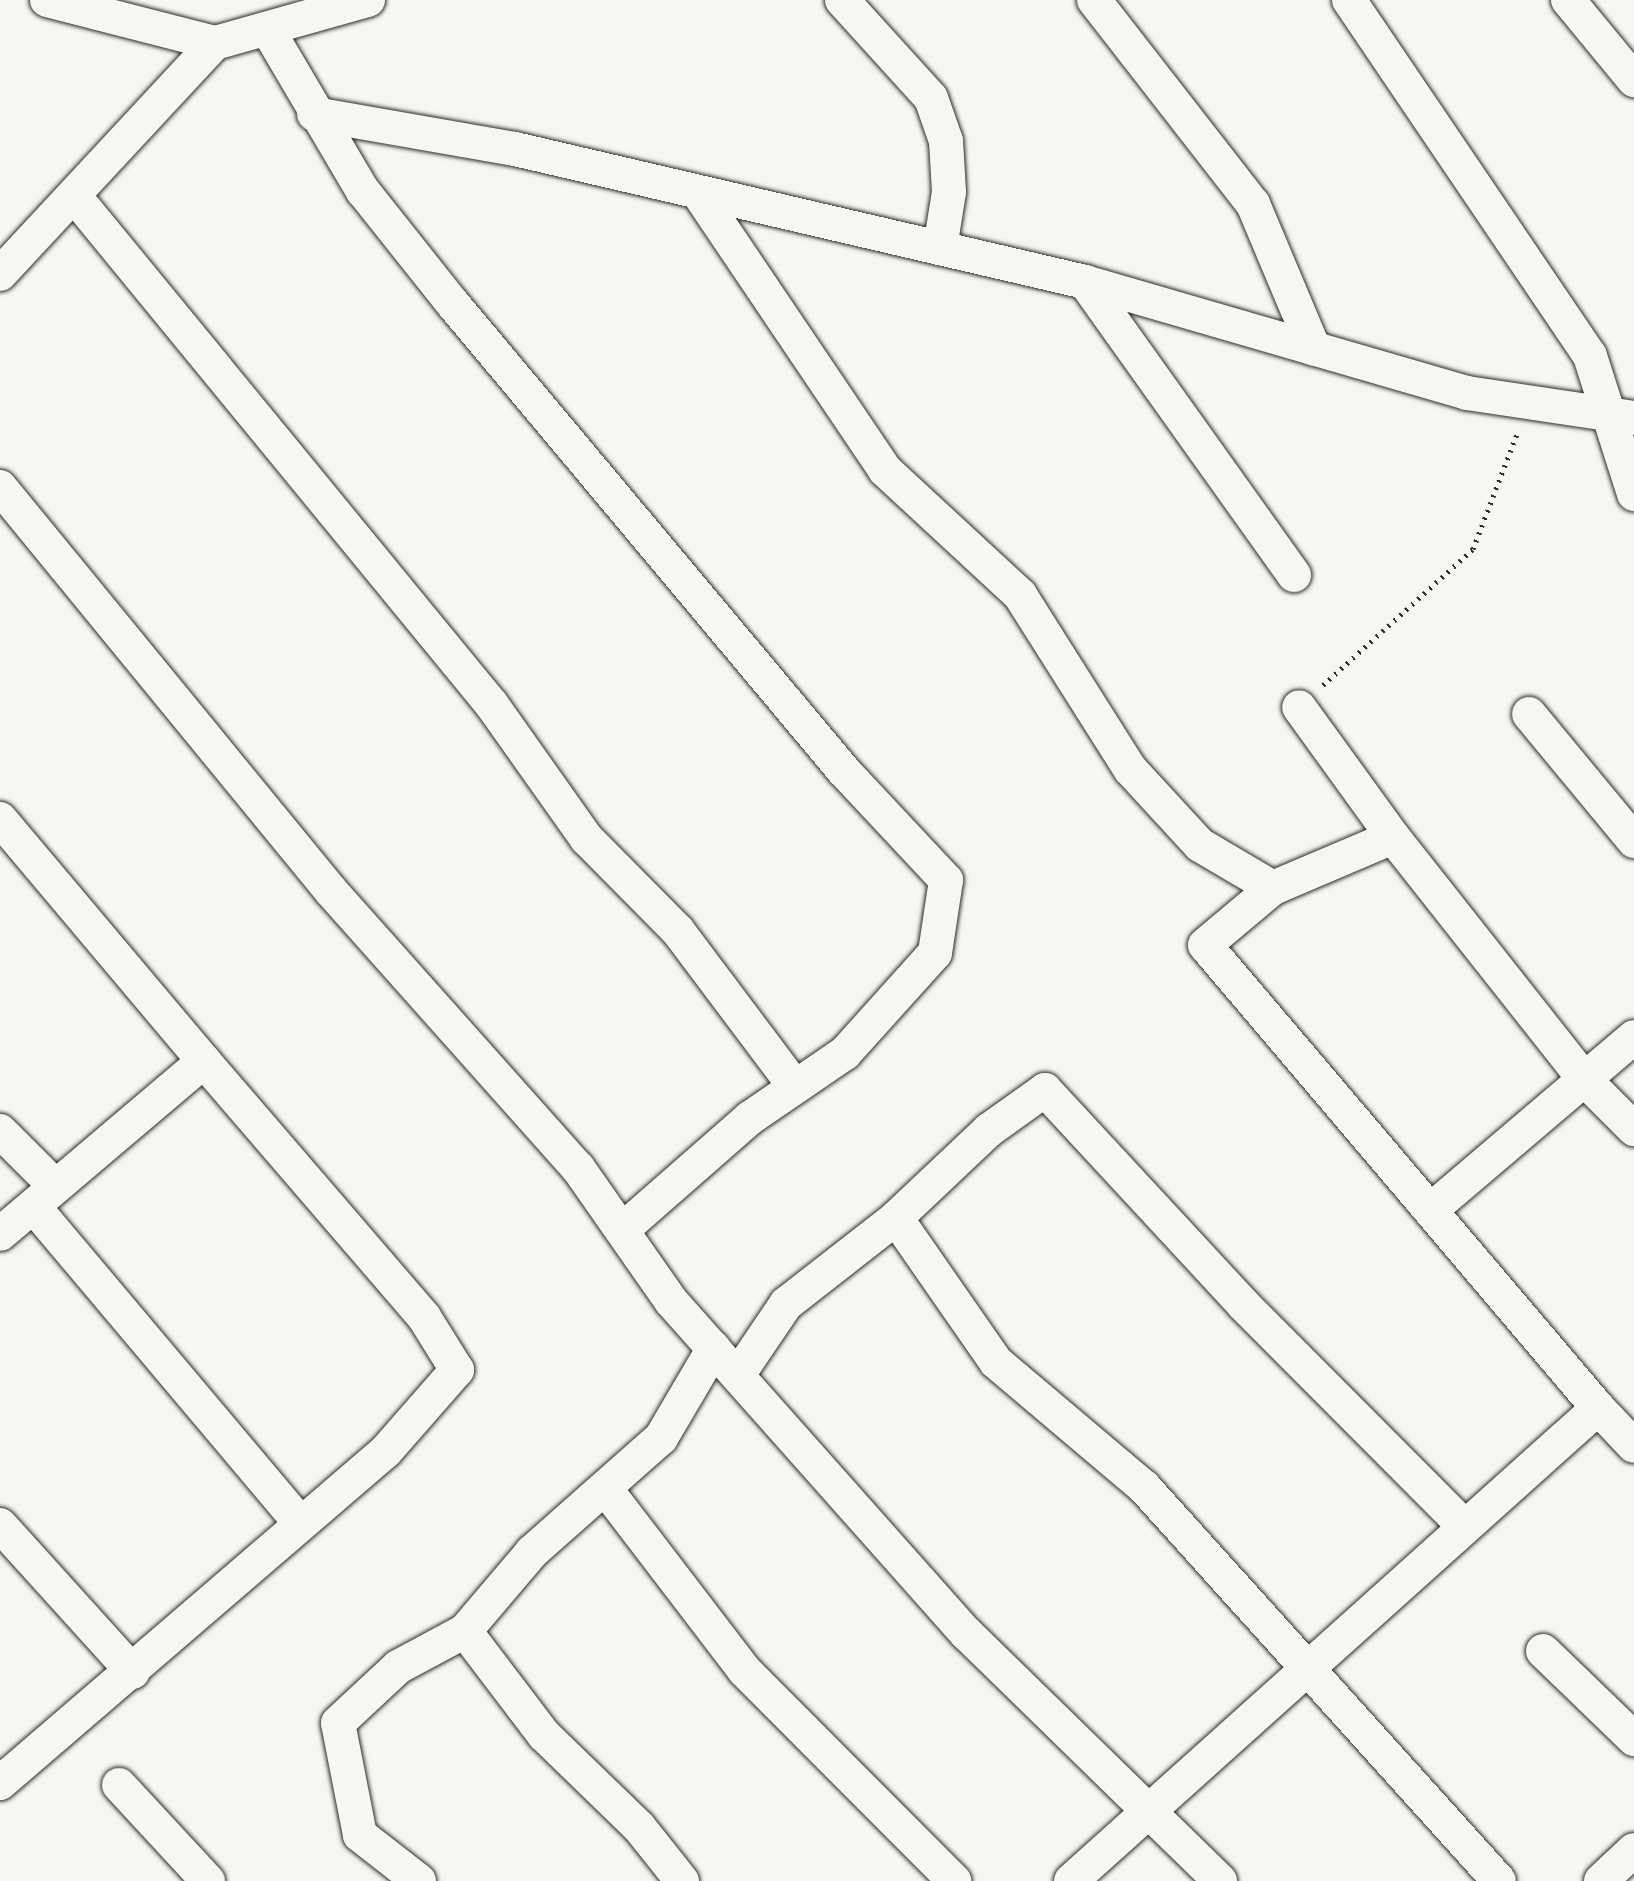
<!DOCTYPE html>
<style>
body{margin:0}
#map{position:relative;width:1634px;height:1881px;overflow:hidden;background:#f6f6f2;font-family:"Comic Neue",sans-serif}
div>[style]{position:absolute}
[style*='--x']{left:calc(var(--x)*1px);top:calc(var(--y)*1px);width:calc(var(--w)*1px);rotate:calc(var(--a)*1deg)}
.path>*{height:5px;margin-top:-2.5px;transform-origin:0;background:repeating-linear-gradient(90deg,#2b2b2b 0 2px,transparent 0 8px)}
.roads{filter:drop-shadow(0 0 2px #2b2b2b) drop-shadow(0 0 2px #2b2b2b)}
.minor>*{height:34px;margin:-17px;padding:0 17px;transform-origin:17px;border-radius:17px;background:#f6f6f2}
span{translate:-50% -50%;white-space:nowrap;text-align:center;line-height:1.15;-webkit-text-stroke:7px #f6f6f2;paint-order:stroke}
</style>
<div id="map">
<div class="path">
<div style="--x:1323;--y:685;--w:202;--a:-42.2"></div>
<div style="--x:1473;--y:549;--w:123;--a:-69.1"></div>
</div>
<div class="roads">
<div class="minor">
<div style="--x:47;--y:0;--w:173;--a:14.4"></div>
<div style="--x:215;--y:43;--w:159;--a:-15.7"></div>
<div style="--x:842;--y:0;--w:132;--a:47.8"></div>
<div style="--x:931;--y:98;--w:46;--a:70.8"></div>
<div style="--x:946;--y:141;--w:51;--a:86.6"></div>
<div style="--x:949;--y:192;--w:57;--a:99.1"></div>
<div style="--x:1094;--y:0;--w:259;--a:52.1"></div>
<div style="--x:1253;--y:204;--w:157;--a:67.2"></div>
<div style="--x:1349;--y:0;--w:430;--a:55.9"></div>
<div style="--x:1590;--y:356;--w:145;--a:72.3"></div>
<div style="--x:1568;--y:0;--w:104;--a:50.5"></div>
<div style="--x:268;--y:30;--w:187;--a:59.5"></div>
<div style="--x:363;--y:191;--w:144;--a:51.5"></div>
<div style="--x:453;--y:304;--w:608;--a:50.07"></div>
<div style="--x:843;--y:770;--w:151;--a:46.9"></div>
<div style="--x:946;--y:880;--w:74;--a:98.6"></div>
<div style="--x:935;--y:953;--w:135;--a:132"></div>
<div style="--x:845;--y:1053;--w:115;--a:145.6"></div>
<div style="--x:750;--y:1118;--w:170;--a:138.8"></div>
<div style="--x:314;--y:114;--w:204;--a:9.9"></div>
<div style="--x:515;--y:149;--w:585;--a:13.13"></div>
<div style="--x:1085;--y:282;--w:398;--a:16.2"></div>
<div style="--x:1467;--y:393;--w:169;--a:8.5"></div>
<div style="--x:699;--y:194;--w:333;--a:56"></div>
<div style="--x:885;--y:470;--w:184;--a:42.8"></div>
<div style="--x:1020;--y:595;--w:206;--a:57.7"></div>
<div style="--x:1130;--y:769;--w:103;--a:47.4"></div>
<div style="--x:1200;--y:845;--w:85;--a:30.5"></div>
<div style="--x:76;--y:198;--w:656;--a:50.63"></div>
<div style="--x:492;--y:705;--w:164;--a:54.7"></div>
<div style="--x:587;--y:839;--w:129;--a:45.3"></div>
<div style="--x:678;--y:931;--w:195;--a:53.1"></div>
<div style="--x:0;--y:274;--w:316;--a:-47.1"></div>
<div style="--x:1085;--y:282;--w:360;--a:54.5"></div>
<div style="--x:0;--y:487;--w:522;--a:50.67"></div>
<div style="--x:331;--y:891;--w:371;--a:48.3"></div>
<div style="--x:578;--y:1168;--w:162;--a:55"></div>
<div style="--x:671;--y:1301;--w:444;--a:48.4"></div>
<div style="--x:966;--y:1633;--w:355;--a:44.3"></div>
<div style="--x:1529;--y:714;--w:165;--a:50.4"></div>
<div style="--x:0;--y:819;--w:317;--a:49.9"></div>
<div style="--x:204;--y:1061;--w:267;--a:139.7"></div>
<div style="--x:1393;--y:837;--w:308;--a:51.7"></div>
<div style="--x:1584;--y:1079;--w:71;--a:45"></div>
<div style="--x:0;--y:1131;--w:75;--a:45"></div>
<div style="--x:34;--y:1207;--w:413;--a:49.9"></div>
<div style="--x:1432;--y:1209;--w:265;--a:-40.4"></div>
<div style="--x:738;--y:1375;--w:86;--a:-55.9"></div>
<div style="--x:786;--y:1304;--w:140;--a:-38"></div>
<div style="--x:1598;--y:1408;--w:52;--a:46.5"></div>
<div style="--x:605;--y:1488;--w:229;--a:52.6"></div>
<div style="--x:744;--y:1670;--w:298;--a:45.1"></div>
<div style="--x:0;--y:1525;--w:198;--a:47.9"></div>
<div style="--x:1463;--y:1525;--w:310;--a:-134.9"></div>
<div style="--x:1244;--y:1305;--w:293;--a:-132.8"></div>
<div style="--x:1045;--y:1090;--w:69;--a:144.5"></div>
<div style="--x:989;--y:1130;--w:128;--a:136.6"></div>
<div style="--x:896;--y:1218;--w:175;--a:55.2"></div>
<div style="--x:996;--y:1362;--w:194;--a:40.2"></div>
<div style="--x:1144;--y:1487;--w:530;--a:47.98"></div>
<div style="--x:1543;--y:1651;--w:127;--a:44"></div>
<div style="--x:0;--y:1783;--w:509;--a:-40.7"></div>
<div style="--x:386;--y:1451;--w:108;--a:-48.8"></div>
<div style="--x:457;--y:1370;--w:62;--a:-121.9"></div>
<div style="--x:424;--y:1317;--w:338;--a:-130.7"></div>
<div style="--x:119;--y:1785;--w:131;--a:47.2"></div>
<div style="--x:419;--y:1881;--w:75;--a:-142.1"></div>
<div style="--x:360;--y:1835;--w:114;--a:-101.1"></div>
<div style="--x:338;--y:1723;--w:82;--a:-43"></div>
<div style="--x:398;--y:1667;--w:76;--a:-28.2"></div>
<div style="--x:682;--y:1881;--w:69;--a:-128.5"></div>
<div style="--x:639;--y:1827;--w:132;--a:-135.9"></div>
<div style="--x:544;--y:1735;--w:131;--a:-127.2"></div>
<div style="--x:465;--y:1631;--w:104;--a:-49.7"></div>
<div style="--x:532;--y:1552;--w:172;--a:-41.5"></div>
<div style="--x:661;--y:1438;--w:104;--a:-59.5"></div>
<div style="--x:1071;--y:1881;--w:708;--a:-41.91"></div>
<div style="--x:1598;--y:1408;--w:607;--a:-130.32"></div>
<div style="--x:1205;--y:945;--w:89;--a:-40"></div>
<div style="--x:1273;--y:888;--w:130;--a:-23"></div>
<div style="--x:1393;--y:837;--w:160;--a:-125.9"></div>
<div style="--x:1601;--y:1881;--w:45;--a:-43.2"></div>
</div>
</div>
</div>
